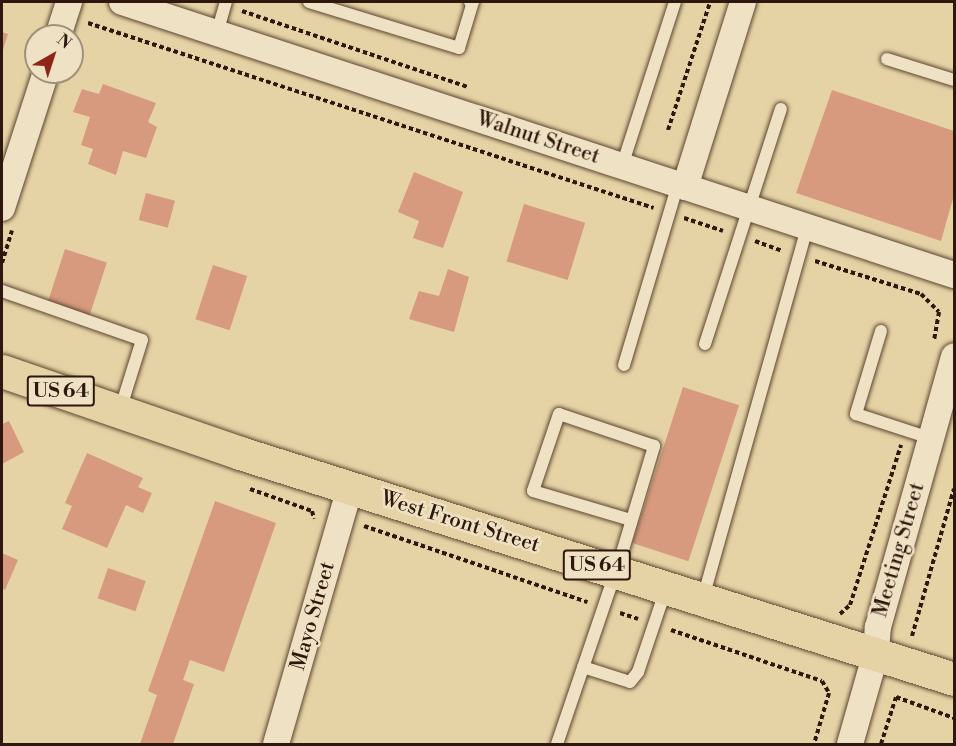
<!DOCTYPE html>
<style>
body{margin:0}
#map{position:relative;width:956px;height:746px;overflow:hidden;background:#e6d3a5;font-family:"Libre Bodoni",serif}
div>[style]{position:absolute}
[style*='--x']{left:calc(var(--x)*1px);top:calc(var(--y)*1px);width:calc(var(--w)*1px);rotate:calc(var(--a)*1deg)}
.building>*{inset:0;background:#d79a7e;transform-origin:0 0}
.path>*{height:4px;margin-top:-2px;transform-origin:0;background:repeating-linear-gradient(90deg,#2e170c 0 4.5px,transparent 0 7.5px)}
.roads{filter:drop-shadow(0 0 2px #5c4632) drop-shadow(0 0 2px #5c4632)}
.service>*{height:12px;margin:-6px;padding:0 6px;transform-origin:6px;border-radius:6px;background:#efe2c4}
.minor>*{height:26px;margin:-13px;padding:0 13px;transform-origin:13px;border-radius:13px;background:#efe2c4}
.primary>*{height:33px;margin:-16.5px;padding:0 16.5px;transform-origin:16.5px;border-radius:16.5px;background:#e6d3a5}
span{translate:-50% -50%;white-space:nowrap;text-align:center;line-height:1.15;-webkit-text-stroke:5px #efe2c4;paint-order:stroke}
.shield-label span{padding:2px 4px;background:#efe2c4;border:2px solid;border-radius:4px;-webkit-text-stroke-width:0}
.shield-label{font-size:20px;color:#2e170c;font-weight:700}
.street-label{font-size:21px;color:#2e170c}
.frame{position:absolute;inset:0;border:3px solid #2e170c;pointer-events:none}
.north{position:absolute;left:24px;top:24px;width:60px;height:60px;box-sizing:border-box;background:#efe2c4;border:2px solid #a2917a;border-radius:50%;rotate:39deg;font-size:16px;font-weight:700;line-height:24px;text-align:center;color:#2e170c}
.north::after{content:'';display:block;margin:auto;width:21px;height:27px;background:#8f2418;clip-path:polygon(50% 0,100% 100%,50% 72%,0 100%)}
</style>
<div id="map">
<div class="building">
<div style="clip-path:polygon(2px 32px,8px 34px,2px 53px)"></div>
<div style="clip-path:polygon(103px 84px,156px 103px,148px 122px,157px 127px,146px 158px,123px 151px,116px 175px,88px 164px,93px 149px,81px 145px,90px 117px,73px 112px,82px 89px,99px 94px)"></div>
<div style="clip-path:polygon(832px 90px,954px 131px,954px 195px,941px 241px,796px 193px)"></div>
<div style="clip-path:polygon(414px 172px,463px 192px,443px 248px,413px 238px,419px 221px,398px 212px)"></div>
<div style="left:146px;top:193px;width:30px;height:28px;rotate:15deg"></div>
<div style="left:524px;top:204px;width:64px;height:60px;rotate:17deg"></div>
<div style="left:65px;top:249px;width:44px;height:56px;rotate:18deg"></div>
<div style="left:213px;top:265px;width:36px;height:57px;rotate:18deg"></div>
<div style="clip-path:polygon(448px 269px,469px 277px,454px 332px,409px 319px,419px 291px,439px 296px)"></div>
<div style="left:683px;top:387px;width:59px;height:164px;rotate:18deg"></div>
<div style="clip-path:polygon(9px 421px,24px 452px,2px 464px,2px 424px)"></div>
<div style="clip-path:polygon(87px 453px,143px 478px,138px 487px,152px 493px,143px 513px,126px 505px,107px 548px,62px 529px,72px 506px,65px 503px)"></div>
<div style="clip-path:polygon(215px 501px,276px 523px,224px 672px,190px 660px,183px 680px,194px 684px,173px 744px,140px 744px,157px 695px,148px 691px)"></div>
<div style="clip-path:polygon(2px 553px,18px 560px,5px 590px,2px 588px)"></div>
<div style="left:108px;top:568px;width:40px;height:32px;rotate:19deg"></div>
</div>
<div class="path">
<div style="--x:242;--y:11;--w:238;--a:18.6"></div>
<div style="--x:88;--y:23;--w:595;--a:18.1"></div>
<div style="--x:668;--y:130;--w:135;--a:-71.8"></div>
<div style="--x:684;--y:218;--w:41;--a:18.4"></div>
<div style="--x:755;--y:241;--w:29;--a:20"></div>
<div style="--x:815;--y:261;--w:111;--a:17.3"></div>
<div style="--x:921;--y:294;--w:25;--a:45"></div>
<div style="--x:939;--y:312;--w:29;--a:100"></div>
<div style="--x:2;--y:263;--w:34;--a:-73"></div>
<div style="--x:250;--y:489;--w:66;--a:19.5"></div>
<div style="--x:312;--y:511;--w:8;--a:76"></div>
<div style="--x:364;--y:526;--w:236;--a:18.8"></div>
<div style="--x:620;--y:613;--w:19;--a:18"></div>
<div style="--x:840;--y:614;--w:13;--a:-42"></div>
<div style="--x:850;--y:605;--w:168;--a:-72.3"></div>
<div style="--x:671;--y:630;--w:159;--a:18.7"></div>
<div style="--x:822;--y:681;--w:14;--a:60"></div>
<div style="--x:829;--y:693;--w:53;--a:106.4"></div>
<div style="--x:912;--y:636;--w:153;--a:-74.1"></div>
<div style="--x:881;--y:744;--w:49;--a:-72.3"></div>
<div style="--x:896;--y:697;--w:62;--a:19.9"></div>
</div>
<div class="roads">
<div class="service">
<div style="--x:309;--y:2;--w:157;--a:17"></div>
<div style="--x:459;--y:48;--w:48;--a:-73.1"></div>
<div style="--x:473;--y:2;--w:3;--a:180"></div>
<div style="--x:217;--y:33;--w:32;--a:-74"></div>
<div style="--x:887;--y:59;--w:70;--a:17.4"></div>
<div style="--x:622;--y:166;--w:172;--a:-72.1"></div>
<div style="--x:2;--y:291;--w:148;--a:19.3"></div>
<div style="--x:142;--y:340;--w:73;--a:107.4"></div>
<div style="--x:881;--y:331;--w:87;--a:106.8"></div>
<div style="--x:856;--y:414;--w:78;--a:18"></div>
<div style="--x:705;--y:344;--w:247;--a:-72.1"></div>
<div style="--x:624;--y:365;--w:189;--a:-73.4"></div>
<div style="--x:703;--y:598;--w:385;--a:-74.3"></div>
<div style="--x:583;--y:667;--w:49;--a:17.7"></div>
<div style="--x:630;--y:682;--w:13;--a:-51"></div>
<div style="--x:638;--y:672;--w:88;--a:-71.4"></div>
<div style="--x:557;--y:744;--w:202;--a:-71.2"></div>
<div style="--x:622;--y:553;--w:112;--a:-73.3"></div>
<div style="--x:654;--y:446;--w:100;--a:-161.4"></div>
<div style="--x:559;--y:414;--w:81;--a:108.7"></div>
<div style="--x:533;--y:491;--w:102;--a:16.5"></div>
</div>
<div class="minor">
<div style="--x:122;--y:2;--w:876;--a:18.17"></div>
<div style="--x:58;--y:36;--w:36;--a:-72"></div>
<div style="--x:685;--y:187;--w:194;--a:-72.6"></div>
<div style="--x:2;--y:208;--w:143;--a:-72.1"></div>
<div style="--x:276;--y:744;--w:267;--a:-73.9"></div>
<div style="--x:850;--y:744;--w:95;--a:-74.1"></div>
<div style="--x:876;--y:653;--w:26;--a:-86"></div>
<div style="--x:878;--y:627;--w:281;--a:-74.3"></div>
</div>
<div class="primary">
<div style="--x:2;--y:371;--w:252;--a:19"></div>
<div style="--x:240;--y:453;--w:749;--a:17.56"></div>
</div>
</div>
<div class="shield-label">
<span style="left:61px;top:391px">US 64</span>
<span style="left:597px;top:565px">US 64</span>
</div>
<div class="street-label">
<span style="left:538px;top:138px;rotate:18deg">Walnut Street</span>
<span style="left:460px;top:522px;rotate:17deg">West Front Street</span>
<span style="left:899px;top:550px;rotate:-74deg">Meeting Street</span>
<span style="left:313px;top:616px;rotate:-74deg">Mayo Street</span>
</div>
<div class="frame"></div>
<div class="north">N</div>
</div>
